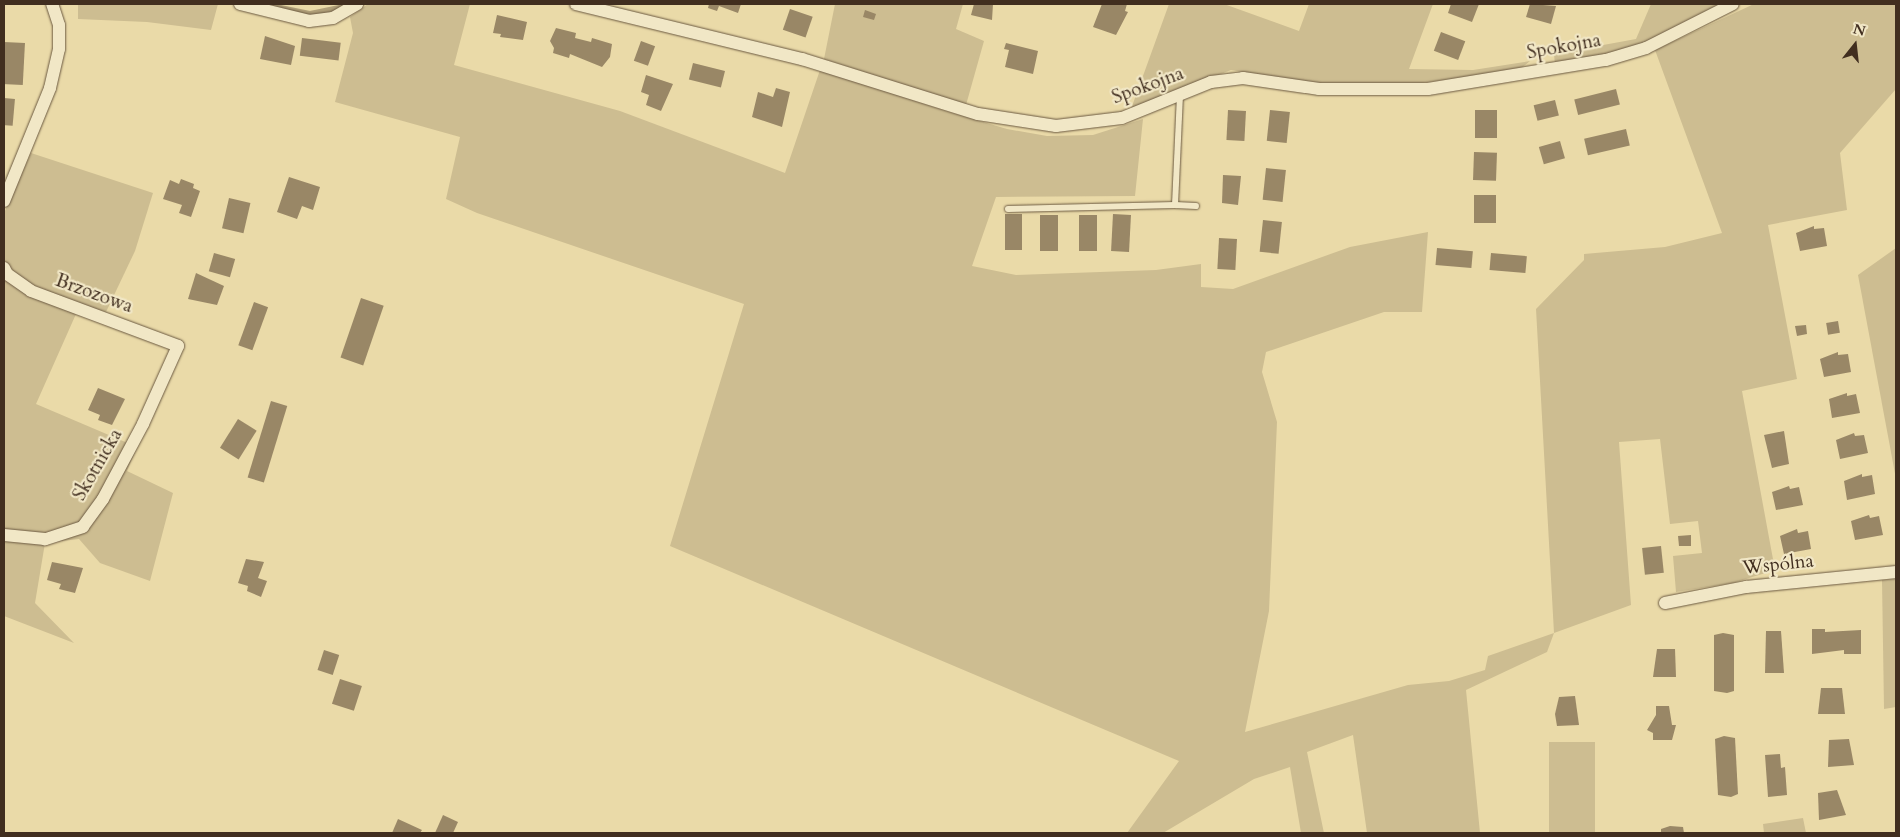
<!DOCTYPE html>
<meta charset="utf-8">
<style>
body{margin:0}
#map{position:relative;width:1900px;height:837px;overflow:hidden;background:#eadaa8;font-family:Cardo,serif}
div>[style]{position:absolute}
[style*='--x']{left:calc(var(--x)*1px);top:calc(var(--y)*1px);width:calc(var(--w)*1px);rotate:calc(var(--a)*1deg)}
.green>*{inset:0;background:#cdbd91;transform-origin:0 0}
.stream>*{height:4.5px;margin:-2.25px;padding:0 2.25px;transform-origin:2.25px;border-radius:2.25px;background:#b1a079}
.building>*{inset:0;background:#998766;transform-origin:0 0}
.roads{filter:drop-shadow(0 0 1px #6b5941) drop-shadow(0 0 1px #6b5941)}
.lane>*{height:6px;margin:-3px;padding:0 3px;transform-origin:3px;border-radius:3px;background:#f1e7c6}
.street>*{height:12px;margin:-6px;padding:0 6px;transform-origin:6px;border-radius:6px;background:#f1e7c6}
span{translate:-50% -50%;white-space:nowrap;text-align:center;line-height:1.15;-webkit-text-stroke:4.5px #f1e7c6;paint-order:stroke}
.street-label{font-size:19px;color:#412e1f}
.frame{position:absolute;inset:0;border:5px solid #412e1f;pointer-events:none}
.north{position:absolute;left:1830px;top:20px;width:50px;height:50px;-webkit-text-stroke:4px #f1e7c6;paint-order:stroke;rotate:16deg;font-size:14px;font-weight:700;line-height:20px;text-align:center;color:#412e1f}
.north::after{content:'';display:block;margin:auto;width:18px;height:22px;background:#412e1f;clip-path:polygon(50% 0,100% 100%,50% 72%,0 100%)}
</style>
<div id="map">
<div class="green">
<div style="clip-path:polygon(78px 4px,218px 4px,211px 30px,147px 22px,78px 19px)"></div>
<div style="clip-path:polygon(368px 4px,470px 4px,454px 65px,620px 111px,785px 173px,820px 70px,946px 111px,1007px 129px,1047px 136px,1093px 135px,1143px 119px,1135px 196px,996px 197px,972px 266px,1016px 275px,1156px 270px,1201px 264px,1201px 287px,1233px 289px,1350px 247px,1428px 232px,1422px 312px,1384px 312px,1266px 352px,1262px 372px,1277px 422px,1269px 611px,1245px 732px,1408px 685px,1449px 681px,1485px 670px,1488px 656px,1554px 633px,1536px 309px,1584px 260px,1584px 254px,1665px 247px,1722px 233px,1655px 50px,1754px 4px,1896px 4px,1896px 89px,1840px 153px,1847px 210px,1768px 225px,1797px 379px,1742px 391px,1775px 570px,1733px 583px,1676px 592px,1673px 556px,1702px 553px,1698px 521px,1670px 524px,1660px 439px,1619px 442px,1631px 605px,1554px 633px,1547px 652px,1466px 690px,1480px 833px,1367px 833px,1353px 735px,1307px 752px,1324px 833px,1301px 833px,1290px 767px,1254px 779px,1163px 833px,1127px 833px,1179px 761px,670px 546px,744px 304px,477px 213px,446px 199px,460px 137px,335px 102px,353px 33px,350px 17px)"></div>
<div style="clip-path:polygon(835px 4px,963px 4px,956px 29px,984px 41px,966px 105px,824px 59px)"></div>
<div style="clip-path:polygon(1169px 4px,1224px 4px,1299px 31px,1309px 4px,1433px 4px,1409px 69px,1473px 70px,1530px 61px,1519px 70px,1407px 85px,1329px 87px,1231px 70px,1131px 109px)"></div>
<div style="clip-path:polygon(1651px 4px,1722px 4px,1665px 36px,1623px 52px,1555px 65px,1554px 54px,1636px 39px)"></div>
<div style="clip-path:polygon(31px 153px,153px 193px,135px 251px,106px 312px,79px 304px,21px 280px,4px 260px,4px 213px)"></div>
<div style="clip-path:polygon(1896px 248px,1896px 479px,1858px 275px)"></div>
<div style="clip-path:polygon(4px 277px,76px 314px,36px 404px,137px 447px,127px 471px,173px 493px,150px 581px,100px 563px,79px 539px,45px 543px,35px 603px,74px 643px,4px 616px)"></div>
<div style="clip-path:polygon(1896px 579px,1896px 707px,1884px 709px,1882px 580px)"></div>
<div style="left:1549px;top:742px;width:46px;height:91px"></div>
<div style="clip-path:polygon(1803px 818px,1806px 833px,1764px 833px,1763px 824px)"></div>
</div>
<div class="stream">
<div style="--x:266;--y:4;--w:45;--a:11.6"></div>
<div style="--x:310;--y:13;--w:34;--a:-12"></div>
</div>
<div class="building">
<div style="clip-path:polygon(709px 4px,741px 4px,738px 13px,719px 6px,717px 11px,708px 8px)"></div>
<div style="clip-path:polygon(974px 4px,993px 4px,992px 20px,971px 15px)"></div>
<div style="clip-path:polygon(1102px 4px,1127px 4px,1125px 11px,1128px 12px,1116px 35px,1093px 27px)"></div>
<div style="clip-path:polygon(1451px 4px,1479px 4px,1472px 22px,1448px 13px)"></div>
<div style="clip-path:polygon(1530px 4px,1556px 6px,1551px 24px,1526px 17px)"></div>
<div style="left:790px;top:9px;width:24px;height:22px;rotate:19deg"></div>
<div style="clip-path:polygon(865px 10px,876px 14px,874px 20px,863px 17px)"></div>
<div style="clip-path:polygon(497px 15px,527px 22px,523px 40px,500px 37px,501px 34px,493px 33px)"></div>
<div style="clip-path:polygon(556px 28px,576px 33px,575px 38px,591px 42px,592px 38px,612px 44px,610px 57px,602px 67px,570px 54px,569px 58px,553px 53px,554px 48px,550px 41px)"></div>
<div style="left:1441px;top:32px;width:26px;height:20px;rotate:21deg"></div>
<div style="clip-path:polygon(265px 36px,295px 46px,291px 65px,260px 59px)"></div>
<div style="left:302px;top:38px;width:39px;height:18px;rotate:7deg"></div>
<div style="left:641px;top:41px;width:15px;height:21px;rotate:20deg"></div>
<div style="left:4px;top:42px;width:21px;height:42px;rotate:3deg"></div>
<div style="clip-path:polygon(1006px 43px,1038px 51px,1033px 74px,1005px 67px,1009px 50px,1004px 49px)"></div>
<div style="left:693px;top:63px;width:33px;height:17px;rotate:14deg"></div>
<div style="clip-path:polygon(646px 75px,673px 84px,661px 111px,646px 105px,649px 95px,641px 92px)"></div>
<div style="clip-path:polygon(776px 88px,790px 92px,782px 127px,752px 117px,758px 92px,773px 97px)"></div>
<div style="left:1616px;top:89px;width:16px;height:43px;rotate:76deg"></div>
<div style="left:4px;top:98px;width:11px;height:27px;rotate:5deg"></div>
<div style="left:1555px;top:100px;width:16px;height:22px;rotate:76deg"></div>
<div style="left:1228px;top:110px;width:18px;height:30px;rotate:3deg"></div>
<div style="left:1270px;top:110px;width:20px;height:31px;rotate:6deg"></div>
<div style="left:1475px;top:110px;width:22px;height:28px"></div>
<div style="left:1626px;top:129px;width:17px;height:43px;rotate:77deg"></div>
<div style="left:1560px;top:141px;width:18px;height:22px;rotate:74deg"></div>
<div style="left:1474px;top:152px;width:23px;height:28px;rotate:2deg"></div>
<div style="left:1266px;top:168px;width:20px;height:32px;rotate:6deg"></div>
<div style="clip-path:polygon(1223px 175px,1241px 176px,1238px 205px,1222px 203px)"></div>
<div style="clip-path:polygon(289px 177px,320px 187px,313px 210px,302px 206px,297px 219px,277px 212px)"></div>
<div style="clip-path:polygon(181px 179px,194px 184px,193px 188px,200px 191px,191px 217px,179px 213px,182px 205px,163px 199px,170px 180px,179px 184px)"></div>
<div style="left:1474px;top:195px;width:22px;height:28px"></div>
<div style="left:229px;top:198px;width:22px;height:31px;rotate:13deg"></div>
<div style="left:1005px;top:214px;width:17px;height:36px"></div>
<div style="left:1113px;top:214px;width:18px;height:37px;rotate:3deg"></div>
<div style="left:1040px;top:215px;width:18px;height:36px"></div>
<div style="left:1079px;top:215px;width:18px;height:36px"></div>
<div style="left:1263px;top:220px;width:19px;height:32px;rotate:6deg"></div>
<div style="clip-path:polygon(1814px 226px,1814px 229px,1824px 228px,1827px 246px,1800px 251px,1796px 233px)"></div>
<div style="left:1219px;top:238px;width:18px;height:31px;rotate:3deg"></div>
<div style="left:1437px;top:248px;width:36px;height:17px;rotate:5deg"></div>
<div style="left:214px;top:253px;width:22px;height:19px;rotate:16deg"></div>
<div style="left:1491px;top:253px;width:36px;height:17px;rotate:5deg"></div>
<div style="clip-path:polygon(196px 273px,224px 286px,217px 305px,188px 299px)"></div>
<div style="left:361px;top:298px;width:24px;height:63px;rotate:19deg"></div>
<div style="left:254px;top:302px;width:15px;height:46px;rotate:20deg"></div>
<div style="left:1838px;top:321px;width:12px;height:12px;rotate:81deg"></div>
<div style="clip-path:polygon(1806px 325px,1807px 334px,1797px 336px,1795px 326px)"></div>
<div style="clip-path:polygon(1838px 352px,1838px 355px,1848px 354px,1851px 372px,1824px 377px,1820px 359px)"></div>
<div style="clip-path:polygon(98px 388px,125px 399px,112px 425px,98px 420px,100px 415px,88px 410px)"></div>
<div style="clip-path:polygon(1847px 393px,1847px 396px,1856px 394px,1860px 413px,1832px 418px,1829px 399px)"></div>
<div style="left:271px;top:401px;width:17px;height:80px;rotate:17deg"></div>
<div style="left:238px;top:419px;width:22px;height:34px;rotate:32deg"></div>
<div style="clip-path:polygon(1784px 431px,1789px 464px,1772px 468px,1764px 435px)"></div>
<div style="clip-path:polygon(1854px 433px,1855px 436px,1864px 435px,1868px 453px,1840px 459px,1836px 440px)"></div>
<div style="clip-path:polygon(1862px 474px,1862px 477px,1872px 475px,1875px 494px,1847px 500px,1844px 481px)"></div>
<div style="clip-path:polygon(1789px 486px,1790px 489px,1799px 487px,1803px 505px,1776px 510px,1772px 492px)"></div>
<div style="clip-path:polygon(1869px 515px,1870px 518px,1879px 516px,1883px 535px,1855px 540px,1851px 521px)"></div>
<div style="clip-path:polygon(1797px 529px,1798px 533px,1808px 531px,1811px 549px,1784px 554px,1780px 536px)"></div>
<div style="clip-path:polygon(1691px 535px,1691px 546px,1679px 546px,1678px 536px)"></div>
<div style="left:1661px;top:546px;width:27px;height:19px;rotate:84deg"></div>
<div style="clip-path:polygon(246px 559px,264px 562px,258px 578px,267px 581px,261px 597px,247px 591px,248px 586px,238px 583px)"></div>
<div style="clip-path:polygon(52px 562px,83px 568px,75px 593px,59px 589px,61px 584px,47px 580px)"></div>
<div style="clip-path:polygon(1812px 629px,1825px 629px,1825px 632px,1861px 630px,1861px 654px,1844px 654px,1844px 650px,1812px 654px)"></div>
<div style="clip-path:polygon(1766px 631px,1781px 631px,1784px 673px,1765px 673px)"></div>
<div style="clip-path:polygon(1723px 633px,1734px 635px,1734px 691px,1727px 693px,1714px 691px,1714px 635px)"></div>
<div style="clip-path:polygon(1657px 649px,1675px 649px,1676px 677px,1653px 677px)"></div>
<div style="left:324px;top:650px;width:16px;height:21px;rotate:18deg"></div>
<div style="left:340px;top:679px;width:23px;height:26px;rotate:18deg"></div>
<div style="clip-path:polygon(1821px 688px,1842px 688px,1845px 714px,1818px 714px)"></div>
<div style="clip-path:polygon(1575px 696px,1579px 725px,1557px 726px,1555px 714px,1559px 697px)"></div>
<div style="clip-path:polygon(1656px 706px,1669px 706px,1672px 725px,1676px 725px,1672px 740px,1653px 740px,1653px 733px,1647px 730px,1656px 715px)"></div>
<div style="clip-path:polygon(1724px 736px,1735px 738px,1738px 794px,1731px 797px,1718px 795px,1715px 739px)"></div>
<div style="clip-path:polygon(1849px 739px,1854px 765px,1828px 767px,1829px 740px)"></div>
<div style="clip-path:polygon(1780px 754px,1781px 768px,1785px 767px,1787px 795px,1768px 797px,1765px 755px)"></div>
<div style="clip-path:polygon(1837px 790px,1846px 815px,1819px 820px,1818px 793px)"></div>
<div style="clip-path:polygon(443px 815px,458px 822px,453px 833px,435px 833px)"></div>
<div style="clip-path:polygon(398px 819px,422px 830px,420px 833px,392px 833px)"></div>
<div style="clip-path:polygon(1670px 826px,1683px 827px,1684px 833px,1661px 833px,1661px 829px)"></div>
</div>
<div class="roads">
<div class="lane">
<div style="--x:1175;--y:205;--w:21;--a:3"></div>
<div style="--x:1008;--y:209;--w:167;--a:-1.4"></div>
<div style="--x:1175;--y:205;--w:111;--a:-87.4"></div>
</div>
<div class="street">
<div style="--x:240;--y:4;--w:71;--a:13.8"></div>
<div style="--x:309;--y:21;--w:24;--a:-7"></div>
<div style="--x:333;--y:18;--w:28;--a:-30"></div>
<div style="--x:576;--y:4;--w:233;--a:13.7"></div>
<div style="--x:802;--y:59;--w:184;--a:17.4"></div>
<div style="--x:978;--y:114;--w:79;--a:8.7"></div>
<div style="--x:1056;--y:126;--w:66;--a:-6.9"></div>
<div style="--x:1122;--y:118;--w:96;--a:-22"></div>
<div style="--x:1211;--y:82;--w:32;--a:-7"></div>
<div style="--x:1243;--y:78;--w:77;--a:8.2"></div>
<div style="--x:1319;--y:89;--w:109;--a:0"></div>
<div style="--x:1428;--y:89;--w:180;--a:-9.3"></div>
<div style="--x:1606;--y:60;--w:42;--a:-16.7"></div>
<div style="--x:1646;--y:48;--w:97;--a:-26.8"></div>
<div style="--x:4;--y:201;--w:122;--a:-67.8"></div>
<div style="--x:50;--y:88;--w:40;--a:-77"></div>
<div style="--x:59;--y:49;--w:24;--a:-90"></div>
<div style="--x:59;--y:25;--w:22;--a:-108"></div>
<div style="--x:4;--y:268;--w:7;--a:63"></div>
<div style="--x:7;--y:274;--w:29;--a:35"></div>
<div style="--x:31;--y:291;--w:157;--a:20.5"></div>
<div style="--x:178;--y:346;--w:85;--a:114.2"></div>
<div style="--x:143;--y:424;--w:85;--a:118.1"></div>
<div style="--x:103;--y:499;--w:34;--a:126"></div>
<div style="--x:83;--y:527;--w:40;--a:162"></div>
<div style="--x:45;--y:539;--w:41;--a:-174.4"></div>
<div style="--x:1665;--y:603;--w:83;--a:-11.2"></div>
<div style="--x:1746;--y:587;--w:151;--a:-5.7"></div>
</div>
</div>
<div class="street-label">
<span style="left:1564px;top:47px;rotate:-10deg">Spokojna</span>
<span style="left:1148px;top:86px;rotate:-20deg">Spokojna</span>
<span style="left:94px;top:294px;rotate:20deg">Brzozowa</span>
<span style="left:98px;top:465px;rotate:-60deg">Skotnicka</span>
<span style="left:1778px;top:565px;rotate:-6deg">Wspólna</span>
</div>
<div class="frame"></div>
<div class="north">N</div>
</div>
